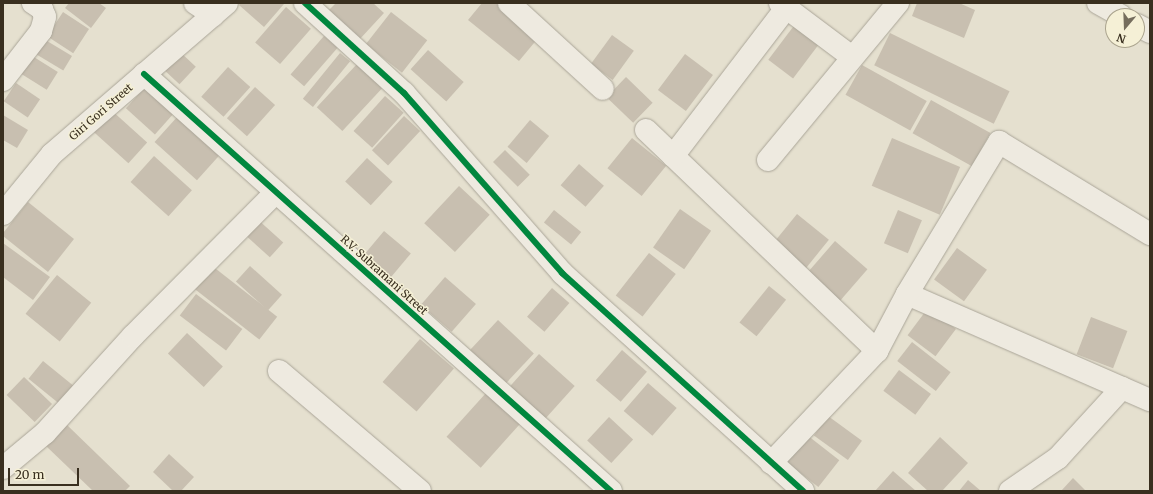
<!DOCTYPE html>
<style>
body{margin:0}
#map{position:relative;width:1153px;height:494px;overflow:hidden;background:#e5e0cf;font-family:Merriweather,serif}
div>[style]{position:absolute}
[style*='--x']{left:calc(var(--x)*1px);top:calc(var(--y)*1px);width:calc(var(--w)*1px);rotate:calc(var(--a)*1deg)}
.building>*{inset:0;background:#c8bfb0;transform-origin:0 0}
.roads{filter:drop-shadow(0 0 1px #aaa598) drop-shadow(0 0 1px #aaa598)}
.street>*{height:22px;margin:-11px;padding:0 11px;transform-origin:11px;border-radius:11px;background:#eeeae0}
.cycleway>*{height:6px;margin:-3px;padding:0 3px;transform-origin:3px;border-radius:3px;background:#00873e}
span{translate:-50% -50%;white-space:nowrap;text-align:center;line-height:1.15;-webkit-text-stroke:3px #f5f0d6;paint-order:stroke}
.street-label{font-size:11px;color:#392f1f}
.frame{position:absolute;inset:0;border:4px solid #392f1f;pointer-events:none}
.north{position:absolute;left:1105px;top:8px;width:40px;height:40px;box-sizing:border-box;background:#f5f0d6;border:1px solid #aaa38d;border-radius:50%;rotate:199deg;font-size:11px;font-weight:700;line-height:16px;text-align:center;color:#392f1f}
.north::after{content:'';display:block;margin:auto;width:14px;height:18px;background:#756d5d;clip-path:polygon(50% 0,100% 100%,50% 72%,0 100%)}
.scale{position:absolute;left:8px;top:468px;width:71px;height:18px;box-sizing:border-box;border:2px solid #392f1f;border-top:0;padding-left:5px;font-size:12px;line-height:14px;white-space:nowrap;color:#392f1f;-webkit-text-stroke:3px #f5f0d6;paint-order:stroke}
</style>
<div id="map">
<div class="building">
<div style="clip-path:polygon(69px 3px,99px 3px,106px 8px,91px 28px,65px 8px)"></div>
<div style="clip-path:polygon(241px 3px,282px 3px,284px 4px,264px 27px,239px 5px)"></div>
<div style="clip-path:polygon(336px 3px,373px 3px,384px 13px,359px 40px,327px 12px)"></div>
<div style="clip-path:polygon(482px 3px,496px 3px,539px 37px,519px 61px,468px 20px)"></div>
<div style="clip-path:polygon(917px 3px,959px 3px,975px 10px,964px 38px,912px 16px)"></div>
<div style="left:286px;top:7px;width:33px;height:47px;rotate:41deg"></div>
<div style="left:63px;top:12px;width:31px;height:29px;rotate:33deg"></div>
<div style="left:391px;top:12px;width:46px;height:41px;rotate:38deg"></div>
<div style="left:796px;top:23px;width:31px;height:46px;rotate:37deg"></div>
<div style="left:890px;top:33px;width:133px;height:36px;rotate:26deg"></div>
<div style="left:612px;top:35px;width:27px;height:36px;rotate:36deg"></div>
<div style="left:324px;top:36px;width:18px;height:51px;rotate:41deg"></div>
<div style="left:42px;top:38px;width:35px;height:17px;rotate:31deg"></div>
<div style="left:428px;top:50px;width:48px;height:26px;rotate:42deg"></div>
<div style="left:179px;top:51px;width:23px;height:24px;rotate:43deg"></div>
<div style="left:340px;top:53px;width:13px;height:59px;rotate:39deg"></div>
<div style="left:29px;top:54px;width:34px;height:21px;rotate:32deg"></div>
<div style="left:685px;top:54px;width:35px;height:45px;rotate:37deg"></div>
<div style="left:357px;top:64px;width:35px;height:59px;rotate:43deg"></div>
<div style="left:862px;top:65px;width:74px;height:34px;rotate:29deg"></div>
<div style="left:228px;top:67px;width:30px;height:40px;rotate:42deg"></div>
<div style="left:626px;top:77px;width:37px;height:28px;rotate:44deg"></div>
<div style="left:16px;top:83px;width:29px;height:22px;rotate:34deg"></div>
<div style="left:146px;top:86px;width:39px;height:30px;rotate:42deg"></div>
<div style="left:255px;top:87px;width:27px;height:42px;rotate:42deg"></div>
<div style="left:385px;top:96px;width:25px;height:47px;rotate:42deg"></div>
<div style="left:931px;top:100px;width:68px;height:38px;rotate:29deg"></div>
<div style="left:110px;top:109px;width:50px;height:28px;rotate:42deg"></div>
<div style="clip-path:polygon(3px 115px,28px 130px,17px 148px,3px 140px)"></div>
<div style="left:178px;top:116px;width:57px;height:35px;rotate:42deg"></div>
<div style="left:404px;top:116px;width:22px;height:47px;rotate:43deg"></div>
<div style="left:530px;top:120px;width:25px;height:35px;rotate:40deg"></div>
<div style="left:632px;top:138px;width:44px;height:39px;rotate:39deg"></div>
<div style="left:892px;top:138px;width:74px;height:52px;rotate:23deg"></div>
<div style="left:505px;top:150px;width:35px;height:17px;rotate:45deg"></div>
<div style="left:154px;top:156px;width:51px;height:35px;rotate:42deg"></div>
<div style="left:367px;top:158px;width:35px;height:32px;rotate:43deg"></div>
<div style="left:579px;top:164px;width:33px;height:28px;rotate:41deg"></div>
<div style="left:459px;top:186px;width:42px;height:51px;rotate:43deg"></div>
<div style="clip-path:polygon(28px 202px,74px 239px,48px 272px,3px 236px,3px 233px)"></div>
<div style="left:680px;top:209px;width:38px;height:47px;rotate:35deg"></div>
<div style="left:554px;top:210px;width:35px;height:16px;rotate:39deg"></div>
<div style="left:898px;top:210px;width:26px;height:36px;rotate:23deg"></div>
<div style="left:797px;top:214px;width:41px;height:41px;rotate:39deg"></div>
<div style="left:255px;top:217px;width:38px;height:20px;rotate:42deg"></div>
<div style="left:384px;top:231px;width:35px;height:33px;rotate:40deg"></div>
<div style="left:835px;top:241px;width:43px;height:47px;rotate:41deg"></div>
<div style="clip-path:polygon(3px 243px,50px 277px,33px 300px,3px 277px)"></div>
<div style="left:957px;top:248px;width:37px;height:39px;rotate:36deg"></div>
<div style="left:649px;top:253px;width:34px;height:54px;rotate:38deg"></div>
<div style="left:211px;top:265px;width:84px;height:29px;rotate:38deg"></div>
<div style="left:250px;top:266px;width:43px;height:21px;rotate:42deg"></div>
<div style="left:57px;top:275px;width:44px;height:50px;rotate:39deg"></div>
<div style="left:445px;top:277px;width:41px;height:37px;rotate:41deg"></div>
<div style="left:769px;top:286px;width:22px;height:47px;rotate:39deg"></div>
<div style="left:552px;top:288px;width:23px;height:38px;rotate:41deg"></div>
<div style="left:196px;top:294px;width:58px;height:27px;rotate:37deg"></div>
<div style="left:928px;top:308px;width:35px;height:34px;rotate:37deg"></div>
<div style="left:1091px;top:317px;width:39px;height:40px;rotate:21deg"></div>
<div style="left:498px;top:320px;width:49px;height:41px;rotate:43deg"></div>
<div style="left:187px;top:333px;width:49px;height:28px;rotate:43deg"></div>
<div style="left:420px;top:339px;width:45px;height:57px;rotate:41deg"></div>
<div style="left:912px;top:342px;width:49px;height:24px;rotate:38deg"></div>
<div style="left:622px;top:350px;width:33px;height:40px;rotate:41deg"></div>
<div style="left:539px;top:354px;width:48px;height:45px;rotate:42deg"></div>
<div style="left:43px;top:361px;width:40px;height:23px;rotate:39deg"></div>
<div style="left:899px;top:370px;width:40px;height:26px;rotate:37deg"></div>
<div style="left:24px;top:377px;width:39px;height:25px;rotate:44deg"></div>
<div style="left:648px;top:383px;width:38px;height:37px;rotate:41deg"></div>
<div style="left:486px;top:393px;width:46px;height:59px;rotate:42deg"></div>
<div style="left:828px;top:416px;width:42px;height:24px;rotate:36deg"></div>
<div style="left:609px;top:417px;width:33px;height:32px;rotate:43deg"></div>
<div style="clip-path:polygon(67px 425px,130px 486px,125px 491px,93px 491px,46px 446px)"></div>
<div style="left:807px;top:435px;width:41px;height:34px;rotate:38deg"></div>
<div style="clip-path:polygon(940px 437px,968px 463px,942px 491px,928px 491px,908px 473px)"></div>
<div style="clip-path:polygon(169px 454px,194px 477px,181px 491px,173px 491px,153px 472px)"></div>
<div style="clip-path:polygon(893px 471px,916px 491px,875px 491px)"></div>
<div style="clip-path:polygon(1073px 478px,1086px 491px,1061px 491px)"></div>
<div style="clip-path:polygon(968px 480px,981px 491px,959px 491px)"></div>
</div>
<div class="roads">
<div class="street">
<div style="--x:195;--y:3;--w:22;--a:34"></div>
<div style="--x:305;--y:3;--w:134;--a:42.3"></div>
<div style="--x:404;--y:93;--w:240;--a:48.7"></div>
<div style="--x:562;--y:273;--w:325;--a:42.1"></div>
<div style="--x:509;--y:3;--w:127;--a:42.5"></div>
<div style="--x:780;--y:3;--w:90;--a:36.9"></div>
<div style="--x:1098;--y:3;--w:26;--a:29"></div>
<div style="--x:1137;--y:25;--w:15;--a:28"></div>
<div style="--x:144;--y:74;--w:626;--a:41.76"></div>
<div style="--x:3;--y:80;--w:62;--a:-52.2"></div>
<div style="--x:41;--y:31;--w:15;--a:-74"></div>
<div style="--x:45;--y:17;--w:9;--a:-111"></div>
<div style="--x:42;--y:9;--w:11;--a:-146"></div>
<div style="--x:646;--y:130;--w:320;--a:43.7"></div>
<div style="--x:673;--y:156;--w:186;--a:-52.6"></div>
<div style="--x:768;--y:160;--w:204;--a:-50.4"></div>
<div style="--x:3;--y:214;--w:77;--a:-50.8"></div>
<div style="--x:52;--y:154;--w:231;--a:-40.8"></div>
<div style="--x:907;--y:294;--w:265;--a:23.6"></div>
<div style="--x:279;--y:371;--w:185;--a:40.4"></div>
<div style="--x:771;--y:463;--w:154;--a:-46.6"></div>
<div style="--x:877;--y:351;--w:64;--a:-62.2"></div>
<div style="--x:907;--y:294;--w:178;--a:-58.8"></div>
<div style="--x:999;--y:142;--w:177;--a:31.4"></div>
<div style="--x:3;--y:468;--w:55;--a:-39.8"></div>
<div style="--x:45;--y:433;--w:131;--a:-47.8"></div>
<div style="--x:133;--y:336;--w:203;--a:-45.2"></div>
<div style="--x:1010;--y:491;--w:58;--a:-34.5"></div>
<div style="--x:1058;--y:458;--w:95;--a:-47.6"></div>
</div>
</div>
<div class="cycleway">
<div style="--x:305;--y:3;--w:134;--a:42.3"></div>
<div style="--x:404;--y:93;--w:240;--a:48.7"></div>
<div style="--x:562;--y:273;--w:325;--a:42.1"></div>
<div style="--x:144;--y:74;--w:626;--a:41.76"></div>
</div>
<div class="street-label">
<span style="left:101px;top:112px;rotate:-41deg">Giri Gori Street</span>
<span style="left:384px;top:275px;rotate:42deg">R.V. Subramani Street</span>
</div>
<div class="frame"></div>
<div class="north">N</div>
<div class="scale">20 m</div>
</div>
